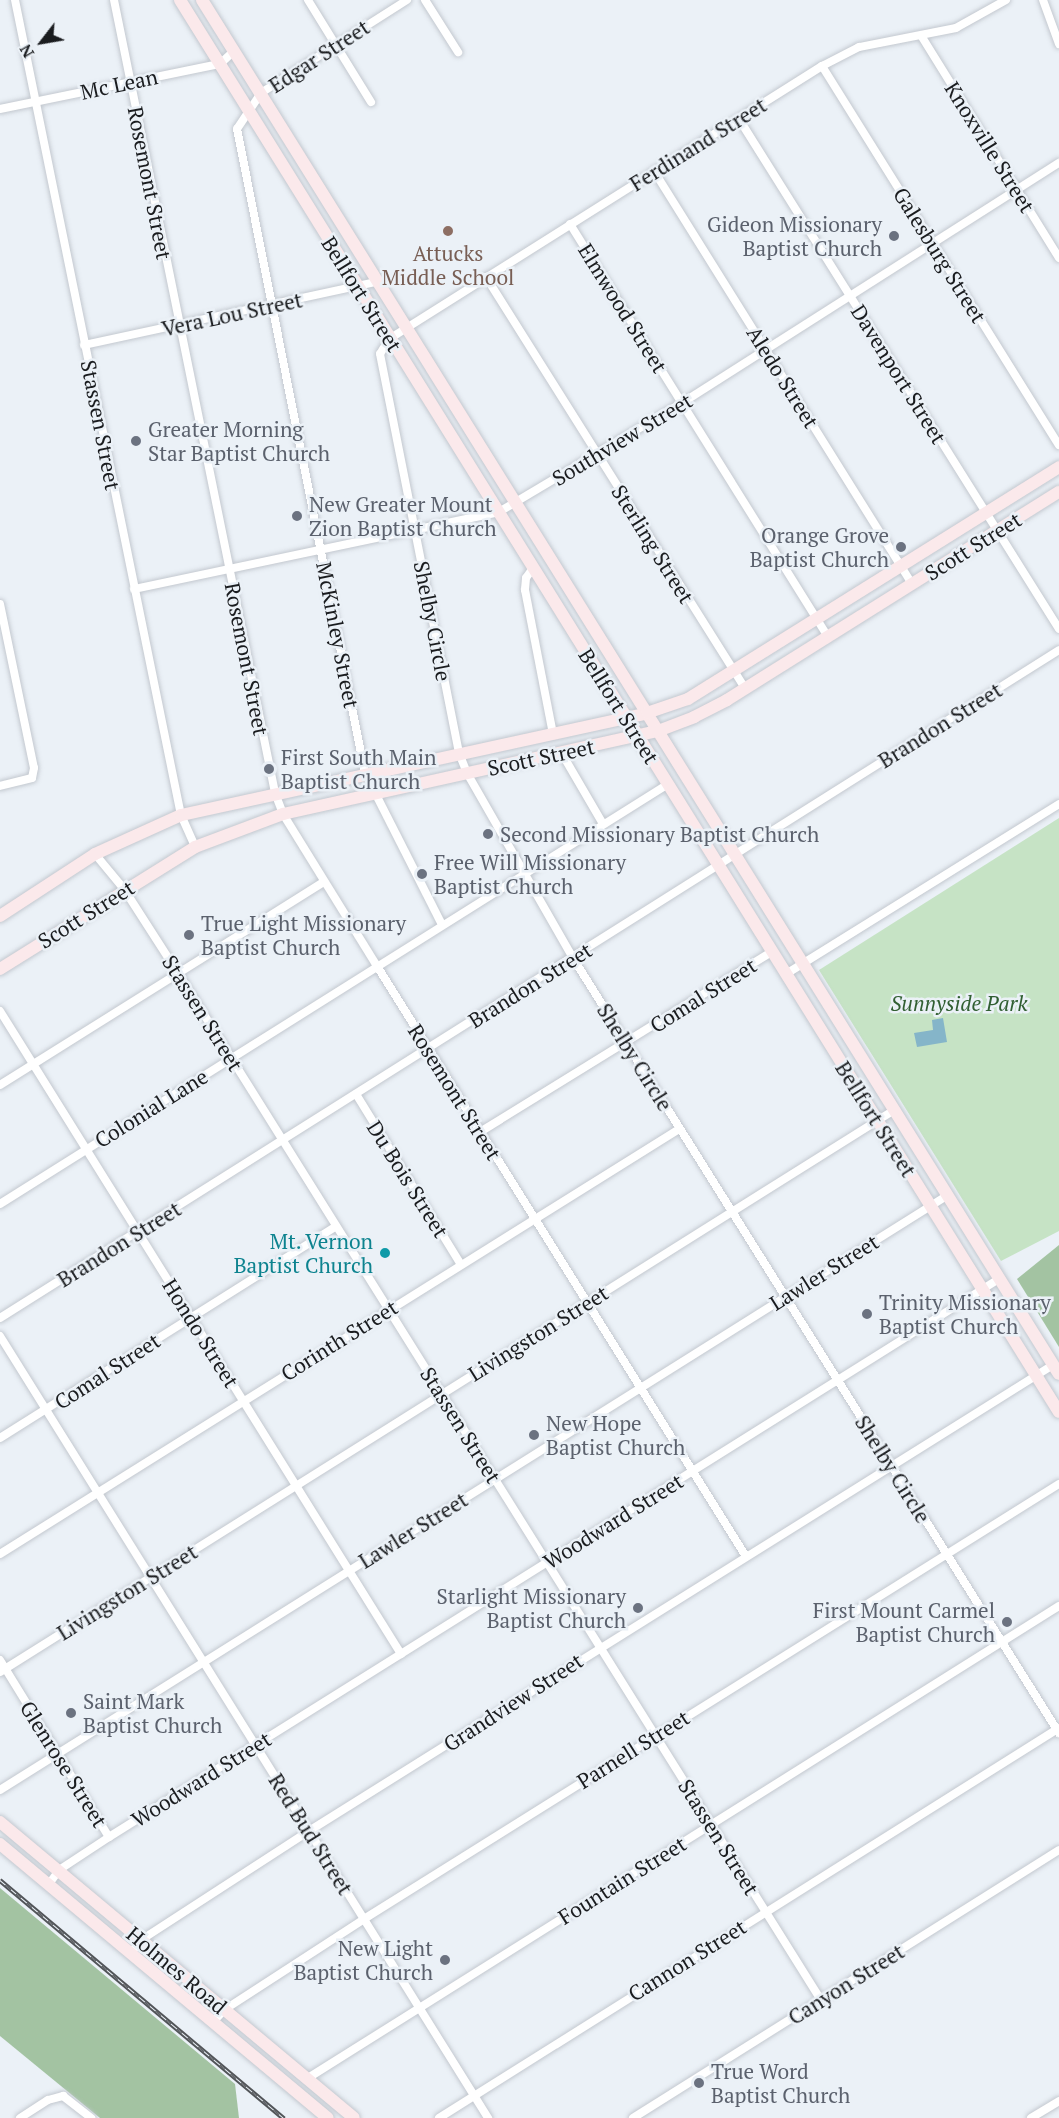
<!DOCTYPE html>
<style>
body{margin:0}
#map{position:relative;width:1059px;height:2118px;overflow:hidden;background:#ebf1f7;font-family:"PT Serif",serif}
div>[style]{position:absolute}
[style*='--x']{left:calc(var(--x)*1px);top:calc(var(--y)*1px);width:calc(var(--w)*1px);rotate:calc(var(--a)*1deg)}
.green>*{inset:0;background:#c6e3c5}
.forest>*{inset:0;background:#a3c3a2}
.water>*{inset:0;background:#85b5c9}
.roads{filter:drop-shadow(0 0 2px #c3c8cf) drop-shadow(0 0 2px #c3c8cf)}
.minor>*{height:8px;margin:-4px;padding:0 4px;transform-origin:4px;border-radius:4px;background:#fff}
.secondary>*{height:12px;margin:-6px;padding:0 6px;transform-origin:6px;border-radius:6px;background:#fbe9eb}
.rail>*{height:4.5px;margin-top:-2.25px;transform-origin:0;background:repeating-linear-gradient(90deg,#ebf1f7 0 7px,#525559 0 14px);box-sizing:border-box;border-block:2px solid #525559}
.dots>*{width:16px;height:16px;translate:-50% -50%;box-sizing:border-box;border:3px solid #ebf1f7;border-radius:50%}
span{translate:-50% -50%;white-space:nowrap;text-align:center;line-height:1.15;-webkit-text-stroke:5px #ebf1f7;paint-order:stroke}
.street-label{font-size:21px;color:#1a1c1f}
.worship-label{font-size:21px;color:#5b616d}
.right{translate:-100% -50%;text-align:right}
.left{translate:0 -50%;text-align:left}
.education-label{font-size:21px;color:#785e54}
.park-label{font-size:21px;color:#315f32;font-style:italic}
.culture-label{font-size:21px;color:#0d838f}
.north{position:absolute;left:12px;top:12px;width:60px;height:60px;-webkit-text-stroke:4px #ebf1f7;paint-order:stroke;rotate:239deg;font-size:16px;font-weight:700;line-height:24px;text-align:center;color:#1a1c1f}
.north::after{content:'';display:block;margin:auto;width:21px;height:27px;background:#1a1c1f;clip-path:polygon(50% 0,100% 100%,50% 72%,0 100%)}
</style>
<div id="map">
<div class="green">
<div style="clip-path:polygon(1059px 818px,1059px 1231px,1001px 1261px,819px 970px)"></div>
</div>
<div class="forest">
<div style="clip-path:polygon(1059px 1245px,1059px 1347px,1017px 1279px)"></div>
<div style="clip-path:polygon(0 1888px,235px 2084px,239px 2118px,100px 2118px,0 2036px)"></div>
</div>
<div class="water">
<div style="clip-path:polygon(943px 1018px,947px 1042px,917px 1047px,914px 1033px,933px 1030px,932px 1020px)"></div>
</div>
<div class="roads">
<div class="minor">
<div style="--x:15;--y:0;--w:832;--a:78.49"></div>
<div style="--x:181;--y:815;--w:35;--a:66"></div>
<div style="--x:114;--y:0;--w:809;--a:78.52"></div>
<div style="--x:275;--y:793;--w:22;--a:69"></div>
<div style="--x:283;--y:814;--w:179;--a:58.3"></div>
<div style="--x:377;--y:966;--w:695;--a:58"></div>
<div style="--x:308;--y:0;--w:120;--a:58.3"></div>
<div style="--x:407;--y:0;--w:173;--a:147.5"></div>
<div style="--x:261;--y:93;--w:43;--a:123.7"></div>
<div style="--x:237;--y:129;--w:657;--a:78.76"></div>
<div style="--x:365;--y:773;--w:170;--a:63.1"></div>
<div style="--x:425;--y:0;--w:62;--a:57.6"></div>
<div style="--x:1006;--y:0;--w:57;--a:150.8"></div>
<div style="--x:956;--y:28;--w:99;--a:168.9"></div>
<div style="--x:859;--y:47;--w:42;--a:152.8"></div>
<div style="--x:822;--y:66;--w:512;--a:147.77"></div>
<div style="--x:389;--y:339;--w:17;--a:121"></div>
<div style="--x:380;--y:354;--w:407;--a:78.8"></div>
<div style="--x:459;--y:753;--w:22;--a:68"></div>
<div style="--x:467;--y:773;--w:213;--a:60.2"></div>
<div style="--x:573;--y:958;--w:915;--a:57.91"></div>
<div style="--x:1043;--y:0;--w:47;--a:70"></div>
<div style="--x:922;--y:37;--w:260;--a:58.2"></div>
<div style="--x:822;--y:66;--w:447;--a:58"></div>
<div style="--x:0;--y:109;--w:225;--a:-11.6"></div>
<div style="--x:220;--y:64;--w:19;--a:-43"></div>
<div style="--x:739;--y:119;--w:602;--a:57.89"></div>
<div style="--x:654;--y:171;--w:487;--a:58"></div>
<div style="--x:570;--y:224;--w:487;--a:58"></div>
<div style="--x:486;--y:277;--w:487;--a:57.8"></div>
<div style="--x:84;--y:345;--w:302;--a:-12.2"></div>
<div style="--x:533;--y:568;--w:12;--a:125"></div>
<div style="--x:526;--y:578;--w:12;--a:95"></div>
<div style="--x:525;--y:590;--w:147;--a:79"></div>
<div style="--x:134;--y:589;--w:373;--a:-11.9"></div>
<div style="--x:499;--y:512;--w:213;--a:-30.8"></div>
<div style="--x:682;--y:403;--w:447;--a:-32.5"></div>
<div style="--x:0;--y:604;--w:167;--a:78.3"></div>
<div style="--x:34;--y:768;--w:10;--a:101"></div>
<div style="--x:32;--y:778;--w:33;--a:166"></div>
<div style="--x:561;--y:752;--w:83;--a:59.7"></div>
<div style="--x:95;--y:854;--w:45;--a:50.4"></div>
<div style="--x:124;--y:889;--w:100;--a:57.3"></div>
<div style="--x:178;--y:973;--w:1212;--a:57.95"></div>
<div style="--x:786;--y:974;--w:322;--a:-31.9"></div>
<div style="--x:0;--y:1011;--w:758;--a:58.05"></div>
<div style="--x:0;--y:1085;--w:382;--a:-32.1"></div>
<div style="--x:356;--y:1094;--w:198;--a:58.4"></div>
<div style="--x:480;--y:1132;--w:343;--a:-31.7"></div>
<div style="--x:0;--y:1204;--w:789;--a:-32.16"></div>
<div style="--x:0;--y:1318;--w:1252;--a:-32.24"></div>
<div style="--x:0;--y:1336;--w:922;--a:58.03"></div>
<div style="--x:0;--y:1438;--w:397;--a:-32.2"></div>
<div style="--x:0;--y:1554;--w:801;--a:-32.04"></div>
<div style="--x:0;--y:1660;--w:208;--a:58.4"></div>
<div style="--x:0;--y:1672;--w:1056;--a:-32.15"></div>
<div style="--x:0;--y:1790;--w:1119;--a:-32.11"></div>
<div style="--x:49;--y:1884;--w:17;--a:-54"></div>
<div style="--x:59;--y:1870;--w:60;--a:-33.4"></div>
<div style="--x:109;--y:1837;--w:1050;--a:-32.09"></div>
<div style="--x:131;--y:1953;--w:16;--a:-52"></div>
<div style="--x:141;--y:1940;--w:200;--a:-33"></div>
<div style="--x:309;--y:1831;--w:878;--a:-32.06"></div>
<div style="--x:213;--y:2022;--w:16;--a:-47"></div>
<div style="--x:224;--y:2010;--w:167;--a:-33"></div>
<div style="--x:364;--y:1919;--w:820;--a:-32.04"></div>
<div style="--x:308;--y:2078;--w:887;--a:-32.15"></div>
<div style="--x:20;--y:2118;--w:33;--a:-33"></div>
<div style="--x:48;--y:2100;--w:16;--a:-15"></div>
<div style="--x:63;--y:2096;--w:36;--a:38"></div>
<div style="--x:439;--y:2118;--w:732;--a:-32.17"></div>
<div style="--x:633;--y:2118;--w:503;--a:-32.17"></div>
<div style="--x:1031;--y:2118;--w:33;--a:-31"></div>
</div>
<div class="secondary">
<div style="--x:180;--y:0;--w:1663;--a:58.1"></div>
<div style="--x:202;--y:0;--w:1619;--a:58.05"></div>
<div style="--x:0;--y:916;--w:113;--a:-33.1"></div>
<div style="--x:95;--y:854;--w:94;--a:-24.4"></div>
<div style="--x:181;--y:815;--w:477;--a:-12.3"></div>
<div style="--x:647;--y:713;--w:43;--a:-18.9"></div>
<div style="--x:688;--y:699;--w:438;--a:-32"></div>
<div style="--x:0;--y:969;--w:230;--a:-32"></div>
<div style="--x:195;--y:847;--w:94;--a:-20.6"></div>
<div style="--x:283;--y:814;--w:384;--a:-12.5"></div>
<div style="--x:658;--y:731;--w:39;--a:-21"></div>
<div style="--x:694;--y:717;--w:37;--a:-27"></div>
<div style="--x:727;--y:700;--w:392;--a:-32.1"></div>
<div style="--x:0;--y:1822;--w:461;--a:39.9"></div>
<div style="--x:0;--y:1844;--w:427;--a:39.9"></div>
</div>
</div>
<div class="rail">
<div style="--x:0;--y:1880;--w:371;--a:40"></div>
</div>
<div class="dots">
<div style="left:448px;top:231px;background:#8d6e63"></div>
<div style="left:894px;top:236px;background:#6b7280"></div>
<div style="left:136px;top:441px;background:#6b7280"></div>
<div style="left:297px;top:516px;background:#6b7280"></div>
<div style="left:901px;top:547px;background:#6b7280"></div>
<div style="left:269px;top:769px;background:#6b7280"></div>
<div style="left:488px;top:834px;background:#6b7280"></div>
<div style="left:422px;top:874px;background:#6b7280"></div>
<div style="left:189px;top:935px;background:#6b7280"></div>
<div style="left:385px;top:1253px;background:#0f9aa8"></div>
<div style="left:867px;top:1314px;background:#6b7280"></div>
<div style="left:534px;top:1435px;background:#6b7280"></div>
<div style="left:638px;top:1608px;background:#6b7280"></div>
<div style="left:1007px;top:1622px;background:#6b7280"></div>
<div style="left:71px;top:1713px;background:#6b7280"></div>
<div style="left:445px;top:1960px;background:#6b7280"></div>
<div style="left:699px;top:2083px;background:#6b7280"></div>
</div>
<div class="street-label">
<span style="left:319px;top:56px;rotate:-33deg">Edgar Street</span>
<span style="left:119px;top:84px;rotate:-12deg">Mc Lean</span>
<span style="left:698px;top:144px;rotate:-32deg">Ferdinand Street</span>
<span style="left:990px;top:147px;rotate:58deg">Knoxville Street</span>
<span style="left:150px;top:183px;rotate:79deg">Rosemont Street</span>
<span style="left:940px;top:255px;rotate:58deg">Galesburg Street</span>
<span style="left:362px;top:294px;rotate:58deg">Bellfort Street</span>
<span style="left:623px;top:308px;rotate:58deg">Elmwood Street</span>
<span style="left:232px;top:314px;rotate:-12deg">Vera Lou Street</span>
<span style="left:899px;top:374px;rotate:58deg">Davenport Street</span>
<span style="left:783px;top:377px;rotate:58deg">Aledo Street</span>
<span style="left:101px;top:425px;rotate:79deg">Stassen Street</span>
<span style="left:622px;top:439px;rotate:-31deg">Southview Street</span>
<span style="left:653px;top:544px;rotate:58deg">Sterling Street</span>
<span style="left:973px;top:546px;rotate:-32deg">Scott Street</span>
<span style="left:433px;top:621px;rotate:79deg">Shelby Circle</span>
<span style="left:338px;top:635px;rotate:79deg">McKinley Street</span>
<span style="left:247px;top:659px;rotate:79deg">Rosemont Street</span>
<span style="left:619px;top:706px;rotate:58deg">Bellfort Street</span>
<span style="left:940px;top:725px;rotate:-32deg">Brandon Street</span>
<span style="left:541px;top:757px;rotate:-12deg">Scott Street</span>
<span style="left:86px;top:914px;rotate:-32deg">Scott Street</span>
<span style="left:530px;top:985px;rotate:-32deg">Brandon Street</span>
<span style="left:703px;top:995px;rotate:-32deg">Comal Street</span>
<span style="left:203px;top:1013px;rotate:58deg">Stassen Street</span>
<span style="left:635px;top:1057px;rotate:58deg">Shelby Circle</span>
<span style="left:455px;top:1092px;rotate:58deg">Rosemont Street</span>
<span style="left:151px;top:1108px;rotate:-32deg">Colonial Lane</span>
<span style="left:876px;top:1119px;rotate:58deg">Bellfort Street</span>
<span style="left:408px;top:1179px;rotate:58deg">Du Bois Street</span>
<span style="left:119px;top:1244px;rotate:-32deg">Brandon Street</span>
<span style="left:824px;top:1272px;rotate:-32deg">Lawler Street</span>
<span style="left:201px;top:1333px;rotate:58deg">Hondo Street</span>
<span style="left:538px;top:1333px;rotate:-32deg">Livingston Street</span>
<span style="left:339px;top:1340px;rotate:-32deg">Corinth Street</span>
<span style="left:107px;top:1371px;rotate:-33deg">Comal Street</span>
<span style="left:461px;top:1425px;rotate:58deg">Stassen Street</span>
<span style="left:893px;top:1469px;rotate:58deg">Shelby Circle</span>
<span style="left:613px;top:1521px;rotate:-32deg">Woodward Street</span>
<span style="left:413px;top:1530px;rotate:-32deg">Lawler Street</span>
<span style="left:127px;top:1592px;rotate:-32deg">Livingston Street</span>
<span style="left:513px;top:1702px;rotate:-33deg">Grandview Street</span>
<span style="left:633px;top:1749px;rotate:-32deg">Parnell Street</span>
<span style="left:64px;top:1764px;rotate:58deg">Glenrose Street</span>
<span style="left:201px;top:1779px;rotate:-32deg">Woodward Street</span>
<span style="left:311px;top:1834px;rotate:58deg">Red Bud Street</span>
<span style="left:719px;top:1837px;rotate:58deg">Stassen Street</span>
<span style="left:622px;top:1880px;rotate:-32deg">Fountain Street</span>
<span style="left:687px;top:1960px;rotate:-32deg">Cannon Street</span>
<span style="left:177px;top:1970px;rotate:40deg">Holmes Road</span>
<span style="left:846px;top:1984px;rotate:-32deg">Canyon Street</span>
</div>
<div class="worship-label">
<span class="right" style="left:882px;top:236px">Gideon Missionary<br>Baptist Church</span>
<span class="left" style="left:148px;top:441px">Greater Morning<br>Star Baptist Church</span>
<span class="left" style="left:309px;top:516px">New Greater Mount<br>Zion Baptist Church</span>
<span class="right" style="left:889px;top:547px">Orange Grove<br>Baptist Church</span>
<span class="left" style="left:281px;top:769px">First South Main<br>Baptist Church</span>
<span class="left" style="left:500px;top:834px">Second Missionary Baptist Church</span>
<span class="left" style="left:434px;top:874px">Free Will Missionary<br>Baptist Church</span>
<span class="left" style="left:201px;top:935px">True Light Missionary<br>Baptist Church</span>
<span class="left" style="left:879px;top:1314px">Trinity Missionary<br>Baptist Church</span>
<span class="left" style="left:546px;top:1435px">New Hope<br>Baptist Church</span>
<span class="right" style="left:626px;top:1608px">Starlight Missionary<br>Baptist Church</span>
<span class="right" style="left:995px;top:1622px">First Mount Carmel<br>Baptist Church</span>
<span class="left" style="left:83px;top:1713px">Saint Mark<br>Baptist Church</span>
<span class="right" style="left:433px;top:1960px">New Light<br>Baptist Church</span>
<span class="left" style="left:711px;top:2083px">True Word<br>Baptist Church</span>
</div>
<div class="education-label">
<span style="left:448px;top:265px">Attucks<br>Middle School</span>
</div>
<div class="park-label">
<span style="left:959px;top:1003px">Sunnyside Park</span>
</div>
<div class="culture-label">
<span class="right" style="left:373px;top:1253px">Mt. Vernon<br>Baptist Church</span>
</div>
<div class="north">N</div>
</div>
